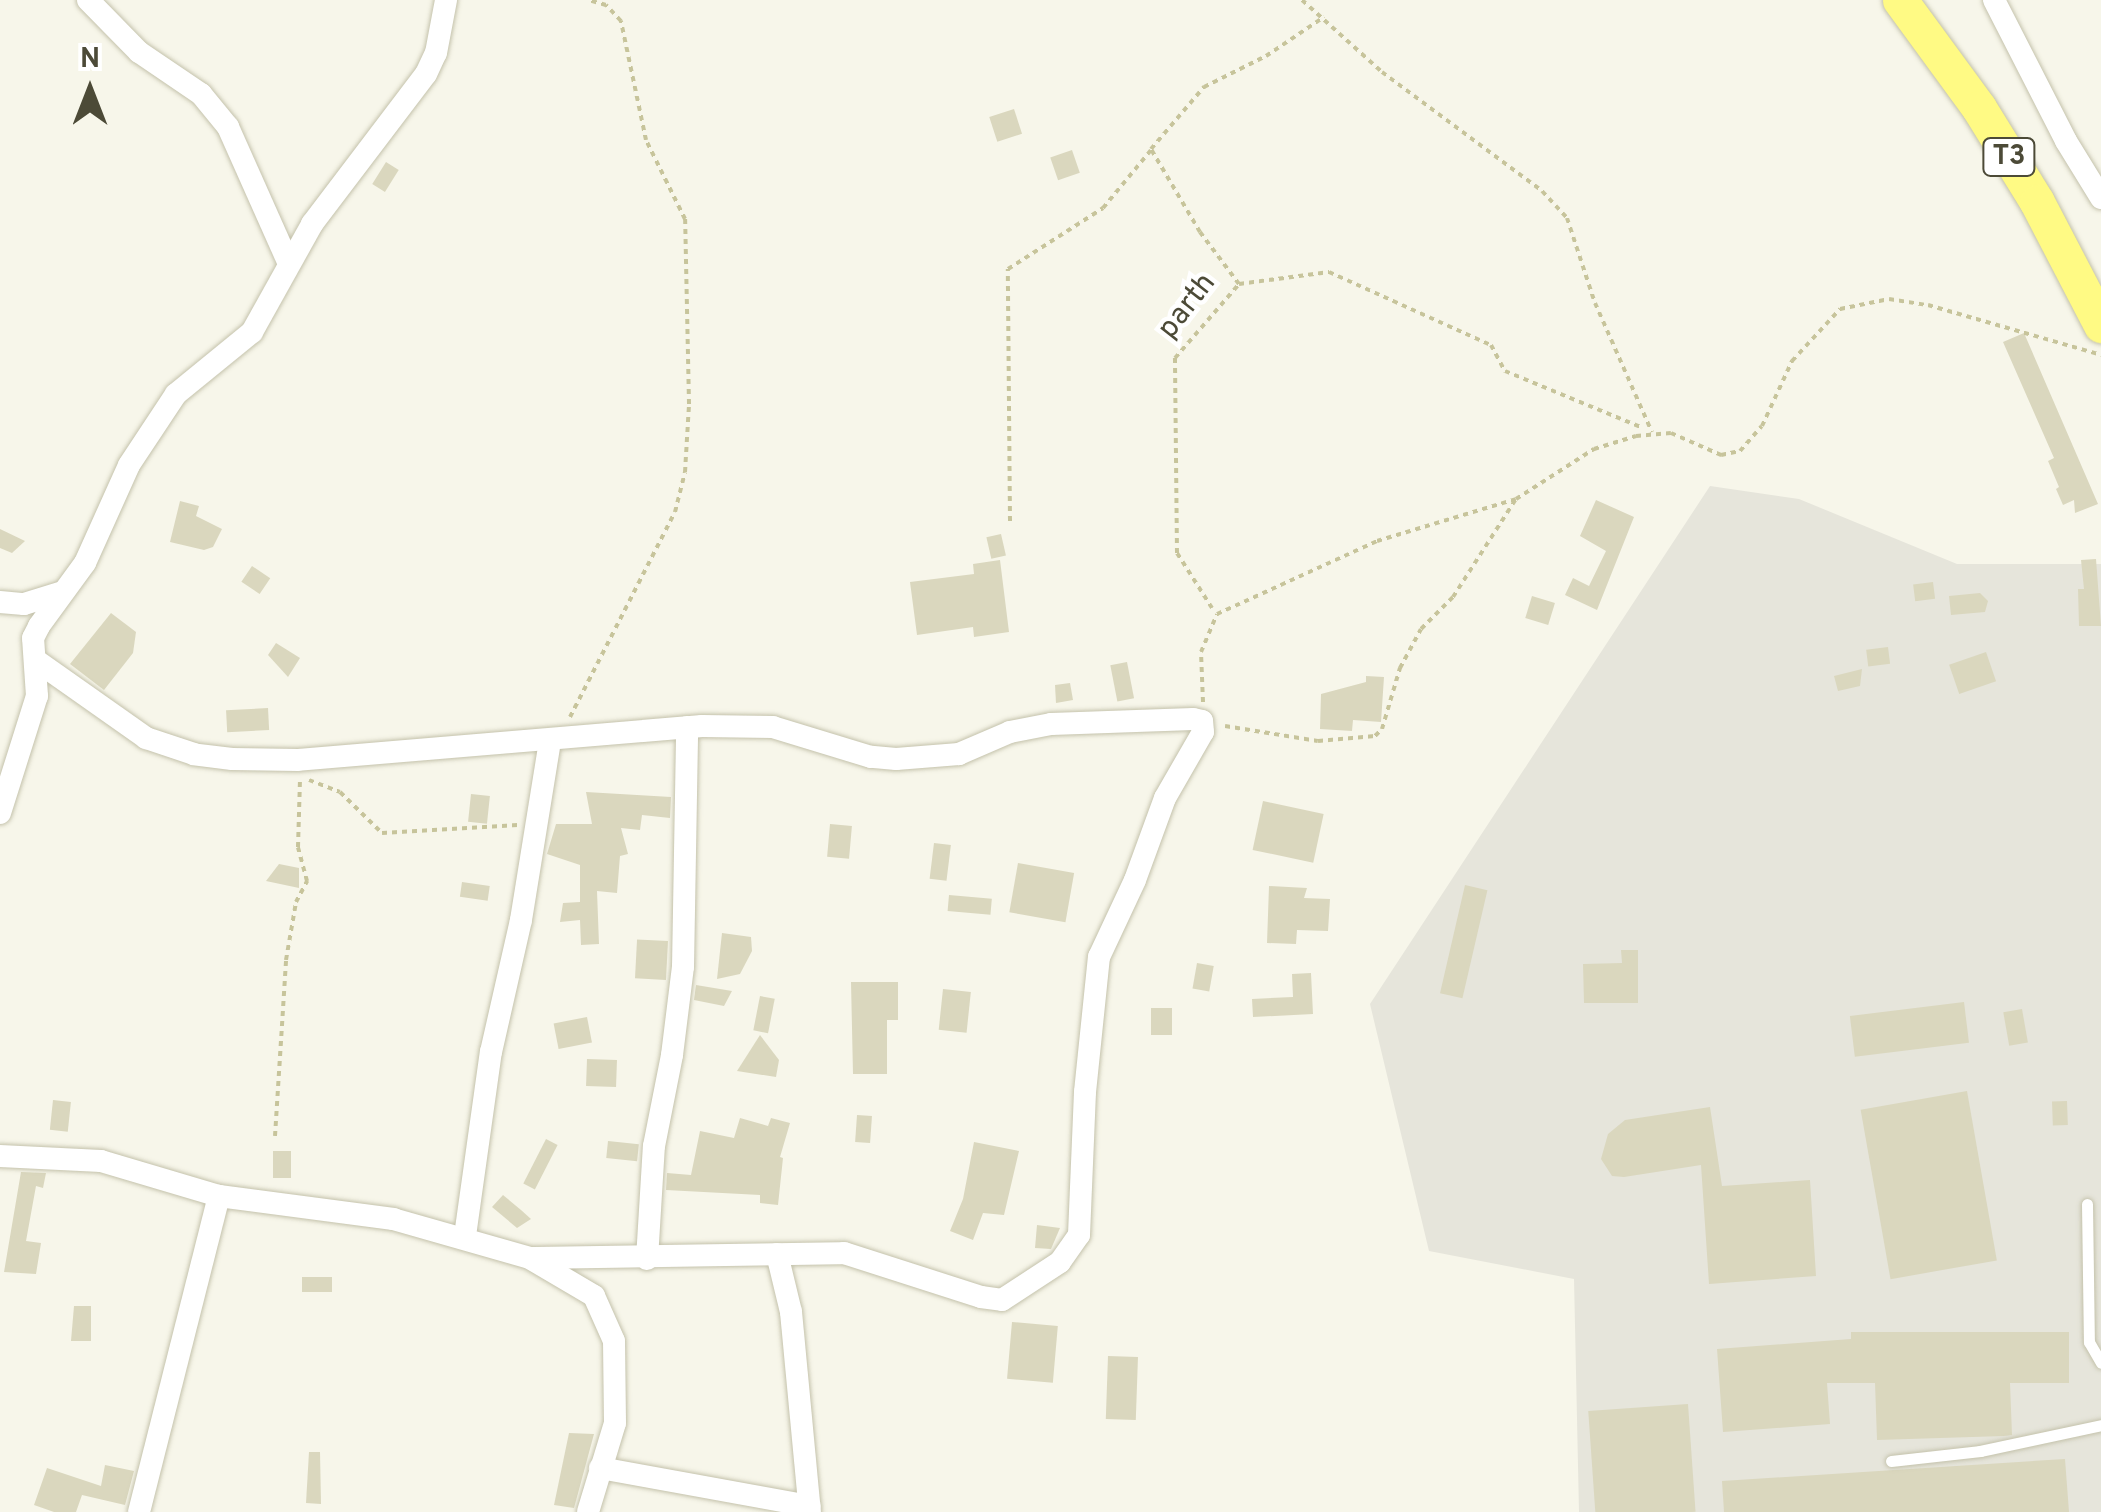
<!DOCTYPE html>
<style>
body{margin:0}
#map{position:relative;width:2101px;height:1512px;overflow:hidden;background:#f7f6ea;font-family:Overpass,sans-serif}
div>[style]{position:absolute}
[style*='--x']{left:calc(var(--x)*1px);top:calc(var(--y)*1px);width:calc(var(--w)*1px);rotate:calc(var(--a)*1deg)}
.industrial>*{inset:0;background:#e6e5db}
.building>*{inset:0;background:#dad7be;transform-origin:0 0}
.path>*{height:4px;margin-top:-2px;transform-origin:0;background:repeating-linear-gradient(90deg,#c7c49b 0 5px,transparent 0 10px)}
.roads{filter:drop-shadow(0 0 2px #c4c2ab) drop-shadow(0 0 2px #c4c2ab)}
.service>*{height:11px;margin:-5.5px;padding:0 5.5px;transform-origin:5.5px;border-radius:5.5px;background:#fff}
.minor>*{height:22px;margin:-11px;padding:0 11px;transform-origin:11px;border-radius:11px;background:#fff}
.trunk>*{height:35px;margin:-17.5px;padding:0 17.5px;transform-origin:17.5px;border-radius:17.5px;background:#fffa84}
span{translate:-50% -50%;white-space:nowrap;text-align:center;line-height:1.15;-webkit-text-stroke:9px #fff;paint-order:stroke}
.shield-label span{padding:2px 8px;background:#fff;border:2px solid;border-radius:8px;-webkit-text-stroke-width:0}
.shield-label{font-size:28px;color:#4c4a37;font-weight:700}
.street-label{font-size:30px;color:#4c4a37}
.north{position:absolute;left:40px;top:40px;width:100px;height:100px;-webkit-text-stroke:8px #fff;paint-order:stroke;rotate:0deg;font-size:28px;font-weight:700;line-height:40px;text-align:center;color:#4c4a37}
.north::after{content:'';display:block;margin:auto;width:35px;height:45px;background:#4c4a37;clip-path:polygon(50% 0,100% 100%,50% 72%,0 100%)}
</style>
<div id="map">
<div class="industrial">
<div style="clip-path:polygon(1710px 486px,1799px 499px,1957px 564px,2101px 564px,2101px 1512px,1579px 1512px,1574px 1279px,1429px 1251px,1370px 1004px)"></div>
</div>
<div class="building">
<div style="left:1014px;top:109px;width:26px;height:26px;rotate:72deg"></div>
<div style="left:1072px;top:150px;width:24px;height:23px;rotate:71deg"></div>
<div style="left:386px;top:162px;width:15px;height:26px;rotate:32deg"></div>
<div style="clip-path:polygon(2024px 333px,2098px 504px,2075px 513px,2074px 500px,2063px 505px,2056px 489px,2059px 487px,2048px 461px,2054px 458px,2003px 342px)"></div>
<div style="clip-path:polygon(1596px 500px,1634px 517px,1597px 610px,1565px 595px,1573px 578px,1589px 586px,1606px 551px,1580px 536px)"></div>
<div style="clip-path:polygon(180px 501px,199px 506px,196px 516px,222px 529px,213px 547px,204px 550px,170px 542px)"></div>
<div style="clip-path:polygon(0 529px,25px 541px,12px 553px,0 548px)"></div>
<div style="left:1001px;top:534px;width:22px;height:15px;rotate:77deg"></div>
<div style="clip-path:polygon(2096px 559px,2101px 626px,2079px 626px,2078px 589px,2084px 589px,2081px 560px)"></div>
<div style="clip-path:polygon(1000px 560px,1009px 632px,974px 637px,973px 627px,917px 635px,910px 582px,974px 574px,973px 564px)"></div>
<div style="left:252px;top:566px;width:22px;height:19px;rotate:34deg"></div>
<div style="left:1933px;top:582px;width:17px;height:20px;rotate:83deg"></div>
<div style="clip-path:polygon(1980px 593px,1988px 601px,1985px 612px,1951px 615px,1949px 596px)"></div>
<div style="left:1532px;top:596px;width:24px;height:23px;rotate:17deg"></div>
<div style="clip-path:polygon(111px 613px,136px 632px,133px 653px,104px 690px,70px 664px)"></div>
<div style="clip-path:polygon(276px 643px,300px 658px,288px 677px,268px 655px)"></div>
<div style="left:1888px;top:647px;width:17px;height:22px;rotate:83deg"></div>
<div style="left:1986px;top:652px;width:31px;height:39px;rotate:71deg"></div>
<div style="left:1127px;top:662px;width:37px;height:17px;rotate:79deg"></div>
<div style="clip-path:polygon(1862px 669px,1860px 686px,1838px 691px,1834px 676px)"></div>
<div style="clip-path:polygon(1366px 676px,1384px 677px,1381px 722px,1353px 720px,1352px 731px,1320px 729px,1321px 694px,1366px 682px)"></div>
<div style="clip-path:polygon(1070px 683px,1073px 700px,1056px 703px,1055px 685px)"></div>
<div style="left:268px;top:708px;width:22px;height:42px;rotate:87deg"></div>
<div style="clip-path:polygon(586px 792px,671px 797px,670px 818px,642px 815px,640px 830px,621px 828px,628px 854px,620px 856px,617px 893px,597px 891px,599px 944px,581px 945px,580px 920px,560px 922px,563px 903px,580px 902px,580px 865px,547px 854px,556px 824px,592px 824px)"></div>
<div style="left:471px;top:794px;width:19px;height:28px;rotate:6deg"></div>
<div style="left:1263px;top:801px;width:62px;height:50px;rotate:12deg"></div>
<div style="left:830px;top:824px;width:22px;height:33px;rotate:5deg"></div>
<div style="left:934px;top:843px;width:17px;height:36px;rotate:7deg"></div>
<div style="left:1018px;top:863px;width:57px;height:50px;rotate:10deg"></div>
<div style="clip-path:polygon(279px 864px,299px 868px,299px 888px,266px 881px)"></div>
<div style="left:462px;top:882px;width:28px;height:15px;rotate:8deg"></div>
<div style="left:1465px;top:885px;width:23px;height:111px;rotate:13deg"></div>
<div style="clip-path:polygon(1269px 886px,1307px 888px,1304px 898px,1330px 899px,1328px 931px,1297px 930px,1296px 944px,1267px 943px)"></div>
<div style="left:949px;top:895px;width:43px;height:16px;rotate:5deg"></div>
<div style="clip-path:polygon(722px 933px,751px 937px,752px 951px,740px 974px,717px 979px)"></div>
<div style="left:668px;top:941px;width:39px;height:31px;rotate:93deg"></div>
<div style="clip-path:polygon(1621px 950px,1638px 950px,1638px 1003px,1584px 1003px,1583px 964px,1622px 963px)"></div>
<div style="left:1197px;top:963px;width:17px;height:26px;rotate:10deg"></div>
<div style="clip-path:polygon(1311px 973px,1313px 1014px,1253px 1017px,1252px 999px,1293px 997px,1292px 974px)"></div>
<div style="clip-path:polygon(851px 982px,898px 982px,898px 1020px,887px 1020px,887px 1074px,853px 1074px)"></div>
<div style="clip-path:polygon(696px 985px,732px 991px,724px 1006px,694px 1000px)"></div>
<div style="left:943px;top:989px;width:28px;height:41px;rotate:6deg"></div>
<div style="left:760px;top:996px;width:15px;height:35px;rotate:11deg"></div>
<div style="left:1964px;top:1002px;width:41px;height:115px;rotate:83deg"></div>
<div style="left:1151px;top:1008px;width:21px;height:27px"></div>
<div style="left:2022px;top:1009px;width:34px;height:19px;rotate:80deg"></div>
<div style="left:587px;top:1017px;width:26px;height:34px;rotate:79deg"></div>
<div style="clip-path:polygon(760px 1035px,779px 1060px,776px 1077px,737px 1071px)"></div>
<div style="left:587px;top:1059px;width:30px;height:27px;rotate:2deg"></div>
<div style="left:1967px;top:1091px;width:172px;height:108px;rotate:80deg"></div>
<div style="left:53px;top:1100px;width:18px;height:30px;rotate:6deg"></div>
<div style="left:2067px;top:1101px;width:24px;height:15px;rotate:88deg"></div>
<div style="clip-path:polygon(1710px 1107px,1722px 1186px,1810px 1180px,1816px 1276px,1709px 1284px,1701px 1165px,1624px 1177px,1612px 1176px,1601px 1159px,1608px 1134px,1625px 1120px)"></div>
<div style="left:857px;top:1115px;width:15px;height:27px;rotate:4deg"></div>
<div style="clip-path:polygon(740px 1118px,768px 1126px,771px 1118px,790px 1123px,780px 1157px,783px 1158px,778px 1205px,760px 1203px,760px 1195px,666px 1190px,667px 1173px,691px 1175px,700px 1131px,734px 1138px)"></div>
<div style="left:546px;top:1139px;width:13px;height:50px;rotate:27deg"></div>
<div style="left:608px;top:1141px;width:31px;height:17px;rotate:6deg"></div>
<div style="clip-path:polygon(974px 1142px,1019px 1151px,1004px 1215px,983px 1213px,973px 1240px,950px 1231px,963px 1199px)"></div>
<div style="left:273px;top:1151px;width:18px;height:27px"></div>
<div style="clip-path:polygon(21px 1172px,46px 1173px,43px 1188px,36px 1186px,26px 1241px,41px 1243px,36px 1274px,4px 1272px)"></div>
<div style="clip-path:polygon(503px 1195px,521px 1210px,531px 1219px,517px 1228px,492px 1207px)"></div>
<div style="clip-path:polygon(1037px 1225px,1060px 1228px,1051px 1249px,1035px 1248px)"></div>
<div style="left:332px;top:1277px;width:15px;height:30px;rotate:90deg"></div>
<div style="clip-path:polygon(74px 1306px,91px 1306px,91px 1341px,71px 1341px)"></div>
<div style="left:1012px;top:1322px;width:46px;height:57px;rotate:5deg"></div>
<div style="clip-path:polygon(1851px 1332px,2069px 1332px,2069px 1383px,2010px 1383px,2012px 1435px,2004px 1436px,1877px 1440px,1875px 1383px,1827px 1383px,1830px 1424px,1723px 1432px,1717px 1349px,1851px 1339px)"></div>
<div style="left:1108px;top:1356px;width:30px;height:63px;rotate:2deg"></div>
<div style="left:1688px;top:1404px;width:108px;height:100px;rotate:86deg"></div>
<div style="clip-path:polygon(569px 1433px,594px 1434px,574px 1508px,554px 1505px)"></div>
<div style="clip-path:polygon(309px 1452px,320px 1452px,321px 1504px,306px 1503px)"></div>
<div style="clip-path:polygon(2065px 1459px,2069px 1512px,1724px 1512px,1722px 1481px)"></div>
<div style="clip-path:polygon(105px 1465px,134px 1471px,125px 1505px,82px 1495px,76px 1512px,54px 1512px,34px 1505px,47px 1468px,101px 1486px)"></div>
</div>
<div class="path">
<div style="--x:1302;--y:0;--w:108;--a:42"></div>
<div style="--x:1382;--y:72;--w:199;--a:36.6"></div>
<div style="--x:1542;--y:191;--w:37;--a:47"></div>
<div style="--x:1567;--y:218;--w:89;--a:71.8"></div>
<div style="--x:1595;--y:303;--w:141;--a:66.2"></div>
<div style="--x:1239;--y:284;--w:91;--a:-7.6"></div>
<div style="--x:1329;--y:272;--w:178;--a:24.3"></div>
<div style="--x:1491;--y:345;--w:30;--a:62"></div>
<div style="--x:1505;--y:371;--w:149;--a:22.4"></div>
<div style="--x:1010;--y:521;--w:252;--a:-90.5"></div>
<div style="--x:1008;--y:269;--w:113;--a:-32.7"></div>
<div style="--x:1103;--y:208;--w:75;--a:-50.4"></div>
<div style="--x:1212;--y:608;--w:65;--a:-122.5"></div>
<div style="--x:1177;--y:553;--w:195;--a:-90.6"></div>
<div style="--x:1175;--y:358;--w:98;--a:-49.1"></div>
<div style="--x:1239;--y:284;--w:65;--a:-126.9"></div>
<div style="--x:1200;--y:232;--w:96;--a:-120.6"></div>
<div style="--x:1151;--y:149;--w:82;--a:-49.5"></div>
<div style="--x:1204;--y:87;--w:69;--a:-26.6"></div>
<div style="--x:1266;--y:56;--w:70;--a:-33.9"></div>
<div style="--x:1203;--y:702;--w:50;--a:-92.3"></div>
<div style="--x:1201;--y:652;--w:41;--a:-67.2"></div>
<div style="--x:1217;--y:614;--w:176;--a:-24.5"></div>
<div style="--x:1377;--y:541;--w:145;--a:-16.8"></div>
<div style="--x:570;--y:717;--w:230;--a:-62.9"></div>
<div style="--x:675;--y:512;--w:41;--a:-76"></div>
<div style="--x:685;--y:472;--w:68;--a:-86.6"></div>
<div style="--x:689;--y:404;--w:185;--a:-91.2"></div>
<div style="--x:685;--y:219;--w:88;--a:-116.3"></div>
<div style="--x:646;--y:140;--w:122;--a:-101.9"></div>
<div style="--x:621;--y:21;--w:22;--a:-133"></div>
<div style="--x:606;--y:5;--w:18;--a:-164"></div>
<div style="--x:1225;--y:726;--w:94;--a:9.2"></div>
<div style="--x:1318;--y:741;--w:57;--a:-5"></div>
<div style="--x:1375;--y:736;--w:10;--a:-45"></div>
<div style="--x:1382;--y:729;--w:64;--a:-73.6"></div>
<div style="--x:1400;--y:668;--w:44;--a:-61.7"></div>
<div style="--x:1421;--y:629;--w:45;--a:-45"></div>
<div style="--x:1453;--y:597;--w:117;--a:-57.3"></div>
<div style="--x:1516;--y:499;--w:93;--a:-32.7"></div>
<div style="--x:1594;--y:449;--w:44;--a:-17.2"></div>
<div style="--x:1636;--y:436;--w:35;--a:-5"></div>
<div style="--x:1671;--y:433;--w:55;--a:23.7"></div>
<div style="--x:1721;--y:455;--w:19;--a:-12"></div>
<div style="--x:1740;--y:451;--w:33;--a:-49"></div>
<div style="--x:1762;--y:426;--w:72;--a:-65.2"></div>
<div style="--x:1792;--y:361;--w:71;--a:-47.3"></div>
<div style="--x:1840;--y:309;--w:50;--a:-11.5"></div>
<div style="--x:1889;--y:299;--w:39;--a:9"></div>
<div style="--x:1928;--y:305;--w:180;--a:16.1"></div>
<div style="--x:309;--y:780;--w:33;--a:21"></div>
<div style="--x:340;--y:792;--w:59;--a:44.3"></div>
<div style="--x:382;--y:833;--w:136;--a:-3.4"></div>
<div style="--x:275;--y:1136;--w:176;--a:-86.4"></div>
<div style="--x:286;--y:960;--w:59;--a:-80.2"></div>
<div style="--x:296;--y:902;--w:24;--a:-62"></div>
<div style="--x:307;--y:881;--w:35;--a:-105"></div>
<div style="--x:298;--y:847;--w:67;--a:-88.3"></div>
</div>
<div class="roads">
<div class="service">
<div style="--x:2087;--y:1204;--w:138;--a:89.2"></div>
<div style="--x:2089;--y:1342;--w:24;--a:60"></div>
<div style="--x:1891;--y:1461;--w:90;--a:-6.4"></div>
<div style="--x:1980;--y:1451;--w:124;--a:-12.1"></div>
</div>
<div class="minor">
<div style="--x:88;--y:0;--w:73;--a:45.6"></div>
<div style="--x:139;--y:52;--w:75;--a:34.1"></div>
<div style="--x:201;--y:94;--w:43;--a:50.7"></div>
<div style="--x:228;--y:127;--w:148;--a:66"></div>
<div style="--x:1994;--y:0;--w:158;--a:62.9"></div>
<div style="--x:2066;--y:141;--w:67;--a:58.4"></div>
<div style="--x:0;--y:602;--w:24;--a:5"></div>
<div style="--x:24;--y:604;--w:38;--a:-17"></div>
<div style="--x:0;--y:813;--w:123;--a:-72.5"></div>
<div style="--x:37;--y:696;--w:58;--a:-93.9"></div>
<div style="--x:33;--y:638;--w:13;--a:-63"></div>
<div style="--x:39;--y:626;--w:78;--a:-53.9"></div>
<div style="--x:85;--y:563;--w:107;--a:-65.8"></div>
<div style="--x:129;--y:465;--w:85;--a:-56.5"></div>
<div style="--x:176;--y:394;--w:98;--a:-39.2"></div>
<div style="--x:252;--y:332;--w:124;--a:-60.9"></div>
<div style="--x:312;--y:224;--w:188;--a:-52.8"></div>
<div style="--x:426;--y:74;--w:23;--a:-65"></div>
<div style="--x:436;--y:53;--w:54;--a:-79.3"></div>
<div style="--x:0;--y:1156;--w:101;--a:2.8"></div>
<div style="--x:101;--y:1161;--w:123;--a:16.5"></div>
<div style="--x:219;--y:1196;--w:176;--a:7.5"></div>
<div style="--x:393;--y:1219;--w:142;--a:15.9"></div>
<div style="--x:530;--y:1258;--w:314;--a:-0.9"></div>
<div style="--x:844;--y:1253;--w:144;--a:17.8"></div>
<div style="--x:981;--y:1297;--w:21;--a:8"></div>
<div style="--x:1002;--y:1300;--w:69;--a:-33.2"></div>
<div style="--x:1060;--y:1262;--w:33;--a:-55"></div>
<div style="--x:1079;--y:1235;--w:143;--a:-87.6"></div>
<div style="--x:1085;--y:1092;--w:136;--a:-84.1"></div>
<div style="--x:1099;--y:957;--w:85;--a:-64.9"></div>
<div style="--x:1135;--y:880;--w:87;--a:-69.9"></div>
<div style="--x:1165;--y:798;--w:76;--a:-60.1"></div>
<div style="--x:1203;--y:732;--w:11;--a:-95"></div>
<div style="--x:1202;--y:721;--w:9;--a:-167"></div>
<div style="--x:1193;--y:719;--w:142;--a:178"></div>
<div style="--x:1051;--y:724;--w:42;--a:169"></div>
<div style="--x:1010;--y:732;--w:56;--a:156.7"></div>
<div style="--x:959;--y:754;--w:63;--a:175.5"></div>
<div style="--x:896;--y:759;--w:25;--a:-175"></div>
<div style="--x:871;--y:757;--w:102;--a:-163"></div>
<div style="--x:773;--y:727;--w:71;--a:-179.2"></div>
<div style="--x:702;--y:726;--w:405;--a:175.2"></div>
<div style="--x:298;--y:760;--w:66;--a:-179.1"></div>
<div style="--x:232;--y:759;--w:38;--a:-173"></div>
<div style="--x:194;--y:754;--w:51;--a:-161.6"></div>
<div style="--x:146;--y:738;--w:133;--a:-144.8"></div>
<div style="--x:465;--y:1236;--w:186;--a:-82"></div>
<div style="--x:491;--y:1052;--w:135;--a:-77.2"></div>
<div style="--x:521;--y:920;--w:182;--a:-80.8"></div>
<div style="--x:777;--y:1254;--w:60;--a:76.4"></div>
<div style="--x:791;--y:1312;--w:201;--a:84.6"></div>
<div style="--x:647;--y:1259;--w:113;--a:-86.5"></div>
<div style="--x:654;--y:1146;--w:93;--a:-78.8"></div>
<div style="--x:672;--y:1055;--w:89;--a:-82.9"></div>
<div style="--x:683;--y:967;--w:240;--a:-89"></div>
<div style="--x:533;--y:1260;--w:71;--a:30.5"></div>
<div style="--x:594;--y:1296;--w:49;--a:66"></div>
<div style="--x:614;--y:1341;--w:82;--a:89.3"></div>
<div style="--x:615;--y:1423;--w:93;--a:106.9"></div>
<div style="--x:600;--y:1468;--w:213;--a:10.3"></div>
<div style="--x:139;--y:1512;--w:326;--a:-75.8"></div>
</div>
<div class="trunk">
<div style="--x:1900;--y:0;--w:134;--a:53.8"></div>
<div style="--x:1979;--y:108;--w:110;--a:58.3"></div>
<div style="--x:2037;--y:202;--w:139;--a:62.5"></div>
</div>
</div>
<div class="shield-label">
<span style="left:2009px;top:157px">T3</span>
</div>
<div class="street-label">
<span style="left:1188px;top:307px;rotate:-52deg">parth</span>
</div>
<div class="north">N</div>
</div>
